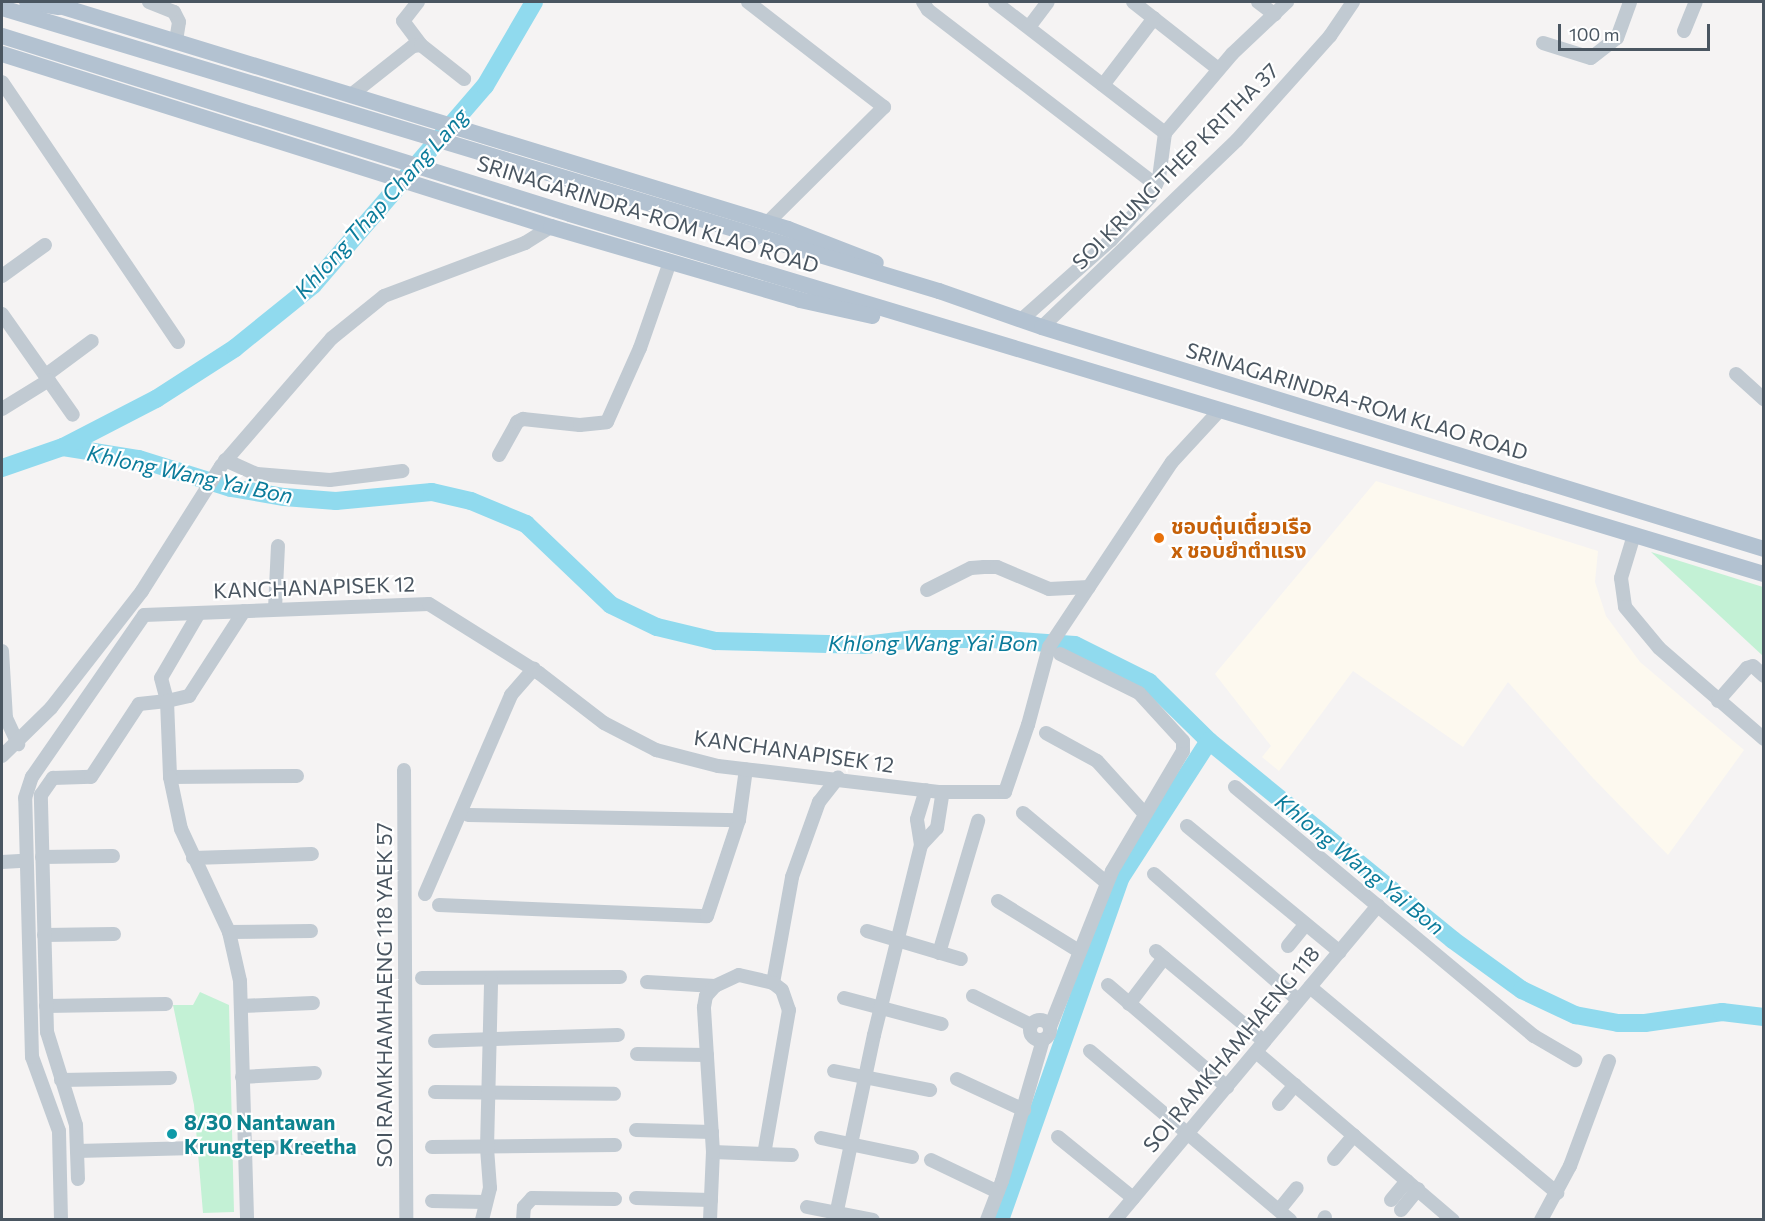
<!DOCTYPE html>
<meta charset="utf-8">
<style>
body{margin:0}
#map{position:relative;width:1765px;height:1221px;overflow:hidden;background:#f5f3f3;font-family:Commissioner,"Noto Sans Thai",sans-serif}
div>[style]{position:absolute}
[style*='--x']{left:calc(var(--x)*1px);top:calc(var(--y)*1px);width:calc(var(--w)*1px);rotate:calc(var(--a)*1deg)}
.commercial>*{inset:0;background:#fdf9ef}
.green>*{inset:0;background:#c3f1d5}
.river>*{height:18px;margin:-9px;padding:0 9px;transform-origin:9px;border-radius:9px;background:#90daee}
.minor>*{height:14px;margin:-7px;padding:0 7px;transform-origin:7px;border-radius:7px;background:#c1cad2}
.minor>.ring{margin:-7px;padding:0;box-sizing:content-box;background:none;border:14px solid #c1cad2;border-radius:50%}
.major>*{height:16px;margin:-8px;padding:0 8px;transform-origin:8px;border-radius:8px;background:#b3c2d1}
.dots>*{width:16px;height:16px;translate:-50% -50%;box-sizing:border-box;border:3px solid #fff;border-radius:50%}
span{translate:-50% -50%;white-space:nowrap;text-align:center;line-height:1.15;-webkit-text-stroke:4.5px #fff;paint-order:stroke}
.street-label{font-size:21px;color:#4a5661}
.food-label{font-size:21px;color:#c56008;font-weight:700}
.left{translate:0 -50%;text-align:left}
.culture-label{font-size:21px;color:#0d838f;font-weight:700}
.water-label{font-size:22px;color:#0c7c9b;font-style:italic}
.frame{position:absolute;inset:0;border:3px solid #4a5661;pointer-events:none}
.scale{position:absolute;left:1558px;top:24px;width:152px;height:27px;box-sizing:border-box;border:3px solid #4a5661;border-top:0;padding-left:8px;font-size:18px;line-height:21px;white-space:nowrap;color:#4a5661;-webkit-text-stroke:4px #fff;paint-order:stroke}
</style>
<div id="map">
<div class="commercial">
<div style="clip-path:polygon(1376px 481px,1598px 551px,1595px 582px,1606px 616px,1640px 662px,1744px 750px,1668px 855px,1592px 777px,1508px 682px,1463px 747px,1353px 671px,1279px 771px,1262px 757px,1271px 746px,1215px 674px)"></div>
</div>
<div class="green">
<div style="clip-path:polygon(1651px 552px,1763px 587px,1763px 656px)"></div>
<div style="clip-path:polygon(200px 992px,229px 1005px,234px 1212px,203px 1213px,194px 1105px,173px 1005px,193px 1005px)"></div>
</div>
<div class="river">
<div style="--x:63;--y:447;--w:77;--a:9"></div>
<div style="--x:139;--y:459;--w:96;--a:17.5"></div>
<div style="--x:231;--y:488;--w:54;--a:9.6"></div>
<div style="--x:284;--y:497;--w:52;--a:4.4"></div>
<div style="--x:336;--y:501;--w:96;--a:-5.4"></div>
<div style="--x:432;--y:492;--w:40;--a:13"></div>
<div style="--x:471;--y:501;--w:60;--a:22.7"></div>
<div style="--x:526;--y:524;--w:117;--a:43.6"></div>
<div style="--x:611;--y:605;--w:51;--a:25.6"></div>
<div style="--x:657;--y:627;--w:60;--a:13.6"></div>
<div style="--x:715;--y:641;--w:150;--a:1.5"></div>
<div style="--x:865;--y:645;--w:48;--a:-7.1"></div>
<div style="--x:913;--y:639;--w:79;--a:0"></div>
<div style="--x:992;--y:639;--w:83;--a:4.1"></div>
<div style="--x:1075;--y:645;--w:83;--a:26.6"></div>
<div style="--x:1149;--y:682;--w:84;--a:44.5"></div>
<div style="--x:1209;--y:741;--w:315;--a:39.2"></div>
<div style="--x:1453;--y:940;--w:85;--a:35.9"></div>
<div style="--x:1522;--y:990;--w:59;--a:25.3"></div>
<div style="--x:1575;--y:1015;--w:44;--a:10.5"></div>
<div style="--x:1618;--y:1023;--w:27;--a:0"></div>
<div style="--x:1645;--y:1023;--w:78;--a:-8.1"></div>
<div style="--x:1722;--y:1012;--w:42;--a:6.8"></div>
<div style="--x:2;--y:468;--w:65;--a:-19"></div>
<div style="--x:63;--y:447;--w:105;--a:-27.3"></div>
<div style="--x:156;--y:399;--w:94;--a:-32.8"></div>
<div style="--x:235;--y:348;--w:100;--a:-38.9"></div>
<div style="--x:313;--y:285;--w:263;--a:-49.2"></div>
<div style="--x:485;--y:86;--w:97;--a:-59.7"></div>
<div style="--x:1000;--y:1220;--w:364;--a:-70.6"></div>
<div style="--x:1121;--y:877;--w:162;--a:-57.1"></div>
</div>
<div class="minor">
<div style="--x:149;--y:2;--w:27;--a:22"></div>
<div style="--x:174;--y:12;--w:11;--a:63"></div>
<div style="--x:179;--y:22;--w:19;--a:99"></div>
<div style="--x:418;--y:2;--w:24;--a:128"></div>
<div style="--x:403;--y:21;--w:30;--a:53"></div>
<div style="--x:748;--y:2;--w:172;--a:37.7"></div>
<div style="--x:884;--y:107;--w:165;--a:135.2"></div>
<div style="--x:923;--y:2;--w:9;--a:58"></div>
<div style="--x:928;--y:10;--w:287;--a:37.5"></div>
<div style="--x:995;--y:2;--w:215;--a:37.6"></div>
<div style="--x:1165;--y:133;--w:45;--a:97.6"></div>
<div style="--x:1159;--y:178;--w:21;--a:115"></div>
<div style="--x:1150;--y:197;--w:58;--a:132.2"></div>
<div style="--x:1111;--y:240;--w:120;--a:138.4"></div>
<div style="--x:1133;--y:2;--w:108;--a:38.2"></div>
<div style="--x:1258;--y:2;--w:21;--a:37"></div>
<div style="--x:1029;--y:27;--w:31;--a:-53"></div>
<div style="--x:1684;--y:31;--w:31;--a:-68"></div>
<div style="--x:1543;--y:43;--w:50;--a:17.4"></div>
<div style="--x:1591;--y:58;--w:33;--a:-38"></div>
<div style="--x:1617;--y:38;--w:38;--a:-70"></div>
<div style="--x:2;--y:82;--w:314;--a:55.9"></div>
<div style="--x:1103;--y:85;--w:84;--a:-52.7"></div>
<div style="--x:351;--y:95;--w:79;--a:-38.3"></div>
<div style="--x:413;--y:46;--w:8;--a:-7"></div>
<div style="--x:421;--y:45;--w:55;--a:38.3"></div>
<div style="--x:1165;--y:133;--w:104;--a:-49.7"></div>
<div style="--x:1232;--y:54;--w:76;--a:-43.4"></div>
<div style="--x:2;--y:276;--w:53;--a:-35.8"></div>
<div style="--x:2;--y:314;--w:123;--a:54.9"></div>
<div style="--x:1042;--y:327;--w:270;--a:-43.8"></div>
<div style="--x:1237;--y:140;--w:140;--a:-48.2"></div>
<div style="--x:1330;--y:36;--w:41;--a:-55.9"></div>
<div style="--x:1736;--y:374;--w:38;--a:42"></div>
<div style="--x:46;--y:375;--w:57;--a:-36.5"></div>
<div style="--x:2;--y:409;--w:55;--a:-31.7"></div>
<div style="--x:499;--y:455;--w:38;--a:-61"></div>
<div style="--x:517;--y:422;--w:7;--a:-27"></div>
<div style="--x:523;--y:419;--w:57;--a:6"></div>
<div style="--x:580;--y:425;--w:27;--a:-6"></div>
<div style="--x:607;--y:422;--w:81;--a:-66"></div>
<div style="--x:640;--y:348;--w:91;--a:-70.8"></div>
<div style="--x:225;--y:460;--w:35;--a:24"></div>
<div style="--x:257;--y:474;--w:73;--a:4.7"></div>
<div style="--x:330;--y:480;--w:73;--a:-7.1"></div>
<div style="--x:1634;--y:535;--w:45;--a:106.8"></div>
<div style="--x:1621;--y:578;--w:29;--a:82"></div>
<div style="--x:1625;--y:607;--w:53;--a:50.3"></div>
<div style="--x:1659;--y:648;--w:139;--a:40.9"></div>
<div style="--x:927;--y:590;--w:49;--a:-26.6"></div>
<div style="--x:971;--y:568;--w:13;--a:-4"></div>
<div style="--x:984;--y:567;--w:13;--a:0"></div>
<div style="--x:997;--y:567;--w:56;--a:22.9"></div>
<div style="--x:1049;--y:589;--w:40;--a:-2.9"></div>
<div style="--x:275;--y:609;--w:63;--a:-87.3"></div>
<div style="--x:199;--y:613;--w:75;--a:120.3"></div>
<div style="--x:161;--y:678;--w:24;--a:75"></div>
<div style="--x:167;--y:701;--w:23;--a:-13"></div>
<div style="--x:189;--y:696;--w:101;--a:-57.1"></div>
<div style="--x:2;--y:651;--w:67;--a:86.6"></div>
<div style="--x:6;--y:718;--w:29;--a:65"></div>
<div style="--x:1718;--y:701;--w:44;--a:-48.7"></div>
<div style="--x:1747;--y:668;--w:6;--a:-18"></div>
<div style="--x:1753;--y:666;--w:15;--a:42"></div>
<div style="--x:1046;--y:733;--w:58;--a:28.8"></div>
<div style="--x:1097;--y:761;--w:70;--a:47.9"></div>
<div style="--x:2;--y:756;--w:69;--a:-44.4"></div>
<div style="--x:51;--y:708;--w:148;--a:-52.1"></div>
<div style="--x:142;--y:591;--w:148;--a:-57.7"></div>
<div style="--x:221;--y:466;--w:169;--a:-49.1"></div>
<div style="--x:332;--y:338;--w:67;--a:-38.9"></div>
<div style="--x:384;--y:296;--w:151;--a:-20.6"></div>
<div style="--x:525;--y:243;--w:31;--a:-32"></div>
<div style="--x:404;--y:770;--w:450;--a:89.7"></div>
<div style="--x:170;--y:777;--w:127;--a:-0.5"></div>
<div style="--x:1235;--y:787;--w:389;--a:39.8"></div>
<div style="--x:1534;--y:1036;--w:48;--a:30.3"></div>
<div style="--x:1023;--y:813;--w:109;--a:39.8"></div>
<div style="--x:468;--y:815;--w:271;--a:1.1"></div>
<div style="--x:1187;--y:826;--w:198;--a:39.5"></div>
<div style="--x:921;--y:845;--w:23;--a:-47"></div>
<div style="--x:937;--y:828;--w:36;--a:-81"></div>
<div style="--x:42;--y:857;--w:71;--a:-0.8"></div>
<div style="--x:193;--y:858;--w:119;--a:-1.9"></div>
<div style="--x:2;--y:862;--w:22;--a:-3"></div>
<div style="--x:1154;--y:874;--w:191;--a:41.2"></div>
<div style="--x:425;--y:894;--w:217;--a:-66.6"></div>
<div style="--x:511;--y:695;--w:35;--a:-49"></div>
<div style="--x:998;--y:901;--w:95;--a:31.7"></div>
<div style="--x:439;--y:905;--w:268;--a:2.4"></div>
<div style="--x:707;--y:916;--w:101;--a:-71.6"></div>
<div style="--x:739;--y:820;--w:51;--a:-82.2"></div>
<div style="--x:867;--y:931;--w:98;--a:16.6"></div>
<div style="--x:229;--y:932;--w:82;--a:-0.7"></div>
<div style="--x:44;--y:935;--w:70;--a:-0.8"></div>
<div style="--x:1288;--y:946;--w:28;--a:-51"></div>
<div style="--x:1156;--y:951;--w:141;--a:39.8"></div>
<div style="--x:939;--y:953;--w:138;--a:-73.5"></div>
<div style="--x:422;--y:978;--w:198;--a:-0.3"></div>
<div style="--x:647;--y:982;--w:68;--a:3.4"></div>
<div style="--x:773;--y:983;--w:108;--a:-79.8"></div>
<div style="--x:792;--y:877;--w:80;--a:-70.2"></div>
<div style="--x:819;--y:802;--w:31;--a:-52"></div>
<div style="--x:1108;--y:985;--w:157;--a:40.6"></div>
<div style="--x:1310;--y:987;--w:322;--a:39.8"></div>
<div style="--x:973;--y:996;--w:65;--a:26.6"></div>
<div style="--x:844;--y:998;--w:101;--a:14.9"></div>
<div style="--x:1129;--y:1004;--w:58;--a:-52.7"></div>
<div style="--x:46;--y:1006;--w:120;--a:-1"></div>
<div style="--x:241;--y:1006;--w:72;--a:-2.4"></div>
<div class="ring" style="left:1030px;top:1020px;width:6px;height:6px"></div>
<div style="--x:1050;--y:1027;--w:168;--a:-68.3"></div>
<div style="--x:1112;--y:871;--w:139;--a:-59.4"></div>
<div style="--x:1183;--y:751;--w:10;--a:-90"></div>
<div style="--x:1183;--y:741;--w:65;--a:-132.5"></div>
<div style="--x:1139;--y:693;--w:88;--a:-153.7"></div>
<div style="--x:435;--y:1041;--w:183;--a:-1.9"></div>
<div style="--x:1090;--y:1051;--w:262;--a:40.2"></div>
<div style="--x:1256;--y:1052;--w:259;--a:40.5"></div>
<div style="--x:637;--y:1054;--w:70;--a:0.8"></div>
<div style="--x:834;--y:1071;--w:98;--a:11.2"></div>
<div style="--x:242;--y:1077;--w:73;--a:-3.1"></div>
<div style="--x:957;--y:1079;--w:74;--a:24.8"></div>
<div style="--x:61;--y:1080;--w:109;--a:-1.1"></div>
<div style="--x:435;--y:1092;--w:179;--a:0.6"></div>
<div style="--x:1279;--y:1104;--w:25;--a:-50"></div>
<div style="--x:636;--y:1130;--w:76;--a:1.5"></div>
<div style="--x:1058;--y:1137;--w:97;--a:39.1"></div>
<div style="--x:821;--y:1138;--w:93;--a:11.8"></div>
<div style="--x:244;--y:1147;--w:74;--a:0.8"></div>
<div style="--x:432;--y:1147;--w:183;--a:-0.6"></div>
<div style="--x:77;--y:1151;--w:118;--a:-1.5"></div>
<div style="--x:713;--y:1152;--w:79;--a:2.2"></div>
<div style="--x:1334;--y:1159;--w:31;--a:-50"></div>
<div style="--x:931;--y:1160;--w:74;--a:25.5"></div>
<div style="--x:78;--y:1179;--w:54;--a:-92.1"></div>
<div style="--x:76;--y:1125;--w:97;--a:-107.3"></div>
<div style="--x:47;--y:1032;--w:237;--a:-91.5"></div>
<div style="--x:41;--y:795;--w:21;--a:-55"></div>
<div style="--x:53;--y:778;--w:38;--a:-2"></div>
<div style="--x:91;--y:777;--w:87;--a:-56.7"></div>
<div style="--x:139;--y:704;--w:28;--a:-6"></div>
<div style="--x:167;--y:701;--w:76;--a:87.7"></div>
<div style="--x:170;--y:777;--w:53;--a:78.1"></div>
<div style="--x:181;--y:829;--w:114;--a:65"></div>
<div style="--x:229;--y:932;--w:50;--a:77.3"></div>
<div style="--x:240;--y:981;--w:239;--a:88.3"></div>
<div style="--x:636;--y:1198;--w:75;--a:1.5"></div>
<div style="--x:1391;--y:1200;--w:25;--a:-50"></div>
<div style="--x:432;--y:1201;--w:54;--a:1.1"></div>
<div style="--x:807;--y:1207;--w:67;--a:11.1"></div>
<div style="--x:1279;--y:1210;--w:28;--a:-51"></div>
<div style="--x:1401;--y:1210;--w:27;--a:-51"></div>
<div style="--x:61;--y:1220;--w:89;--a:-91.3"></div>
<div style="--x:59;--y:1131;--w:79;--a:-110"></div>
<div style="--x:32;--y:1057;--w:259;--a:-91.5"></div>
<div style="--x:25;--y:798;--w:22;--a:-72"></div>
<div style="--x:32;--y:777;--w:197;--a:-55.3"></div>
<div style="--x:144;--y:615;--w:285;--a:-2.2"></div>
<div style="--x:429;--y:604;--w:130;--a:32.1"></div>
<div style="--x:539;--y:673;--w:82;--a:37.6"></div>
<div style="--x:604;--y:723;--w:59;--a:27.4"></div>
<div style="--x:656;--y:750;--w:64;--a:14.5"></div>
<div style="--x:718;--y:766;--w:222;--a:6.7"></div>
<div style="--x:938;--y:792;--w:67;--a:0"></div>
<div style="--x:1005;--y:792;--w:71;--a:-71.1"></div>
<div style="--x:1028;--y:725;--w:81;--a:-74.9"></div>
<div style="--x:1049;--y:647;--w:222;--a:-56.4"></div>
<div style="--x:1172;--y:462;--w:71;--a:-47.3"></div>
<div style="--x:482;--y:1220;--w:33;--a:-76"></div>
<div style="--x:490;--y:1188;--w:40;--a:-94.3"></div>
<div style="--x:487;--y:1148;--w:168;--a:-88.6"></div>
<div style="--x:523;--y:1220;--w:13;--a:-86"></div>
<div style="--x:524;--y:1207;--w:12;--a:-48"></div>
<div style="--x:532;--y:1198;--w:83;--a:0.7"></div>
<div style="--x:710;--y:1220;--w:68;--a:-87.5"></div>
<div style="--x:713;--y:1152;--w:145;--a:-93.6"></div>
<div style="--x:704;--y:1007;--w:11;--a:-80"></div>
<div style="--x:706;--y:996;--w:13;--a:-48"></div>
<div style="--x:715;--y:986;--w:26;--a:-25"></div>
<div style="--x:739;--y:975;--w:35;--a:13"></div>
<div style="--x:773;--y:983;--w:11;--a:38"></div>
<div style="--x:782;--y:990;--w:21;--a:71"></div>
<div style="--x:789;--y:1010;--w:146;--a:99.8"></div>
<div style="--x:835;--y:1220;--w:189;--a:-78.1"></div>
<div style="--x:874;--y:1035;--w:196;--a:-76.1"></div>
<div style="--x:921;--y:845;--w:26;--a:-99"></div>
<div style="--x:917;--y:819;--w:30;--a:-73"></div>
<div style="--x:987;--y:1220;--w:42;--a:-69"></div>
<div style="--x:1002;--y:1181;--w:147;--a:-73.8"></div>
<div style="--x:1115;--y:1220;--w:410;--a:-50.1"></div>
<div style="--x:1324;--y:1220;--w:3;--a:-72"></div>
<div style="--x:1541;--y:1220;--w:61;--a:-61.8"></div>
<div style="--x:1570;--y:1166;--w:112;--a:-69.6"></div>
</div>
<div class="major">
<div style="--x:27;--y:2;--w:32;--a:9"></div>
<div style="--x:47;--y:2;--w:775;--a:17.03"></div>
<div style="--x:788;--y:229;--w:94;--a:21.1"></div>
<div style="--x:2;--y:8;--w:979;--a:16.81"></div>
<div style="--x:939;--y:291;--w:109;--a:19.3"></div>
<div style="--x:1042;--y:327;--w:755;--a:17.09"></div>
<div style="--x:2;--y:36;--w:595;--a:17.4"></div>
<div style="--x:570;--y:214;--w:1247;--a:16.78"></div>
<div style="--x:2;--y:54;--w:576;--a:17.49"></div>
<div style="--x:551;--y:227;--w:259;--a:16.3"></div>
<div style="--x:800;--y:300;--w:74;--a:12.5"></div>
</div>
<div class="dots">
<div style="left:1159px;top:538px;background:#e8710a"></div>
<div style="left:172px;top:1134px;background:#0f9aa8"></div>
</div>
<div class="street-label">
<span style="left:1175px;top:166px;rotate:-45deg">SOI KRUNG THEP KRITHA 37</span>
<span style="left:648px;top:214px;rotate:17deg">SRINAGARINDRA-ROM KLAO ROAD</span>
<span style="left:1357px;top:401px;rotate:17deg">SRINAGARINDRA-ROM KLAO ROAD</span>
<span style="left:314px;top:587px;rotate:-2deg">KANCHANAPISEK 12</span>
<span style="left:794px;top:751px;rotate:8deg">KANCHANAPISEK 12</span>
<span style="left:384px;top:995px;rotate:-90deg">SOI RAMKHAMHAENG 118 YAEK 57</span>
<span style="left:1231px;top:1049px;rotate:-50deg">SOI RAMKHAMHAENG 118</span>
</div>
<div class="food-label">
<span class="left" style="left:1171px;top:538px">ชอบตุ๋นเตี๋ยวเรือ<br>x ชอบยำตำแรง</span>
</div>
<div class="culture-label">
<span class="left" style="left:184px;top:1134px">8/30 Nantawan<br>Krungtep Kreetha</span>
</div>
<div class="water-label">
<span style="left:381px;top:203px;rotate:-48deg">Khlong Thap Chang Lang</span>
<span style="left:190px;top:474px;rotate:12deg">Khlong Wang Yai Bon</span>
<span style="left:933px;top:643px">Khlong Wang Yai Bon</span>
<span style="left:1360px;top:864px;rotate:39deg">Khlong Wang Yai Bon</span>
</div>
<div class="frame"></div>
<div class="scale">100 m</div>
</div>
